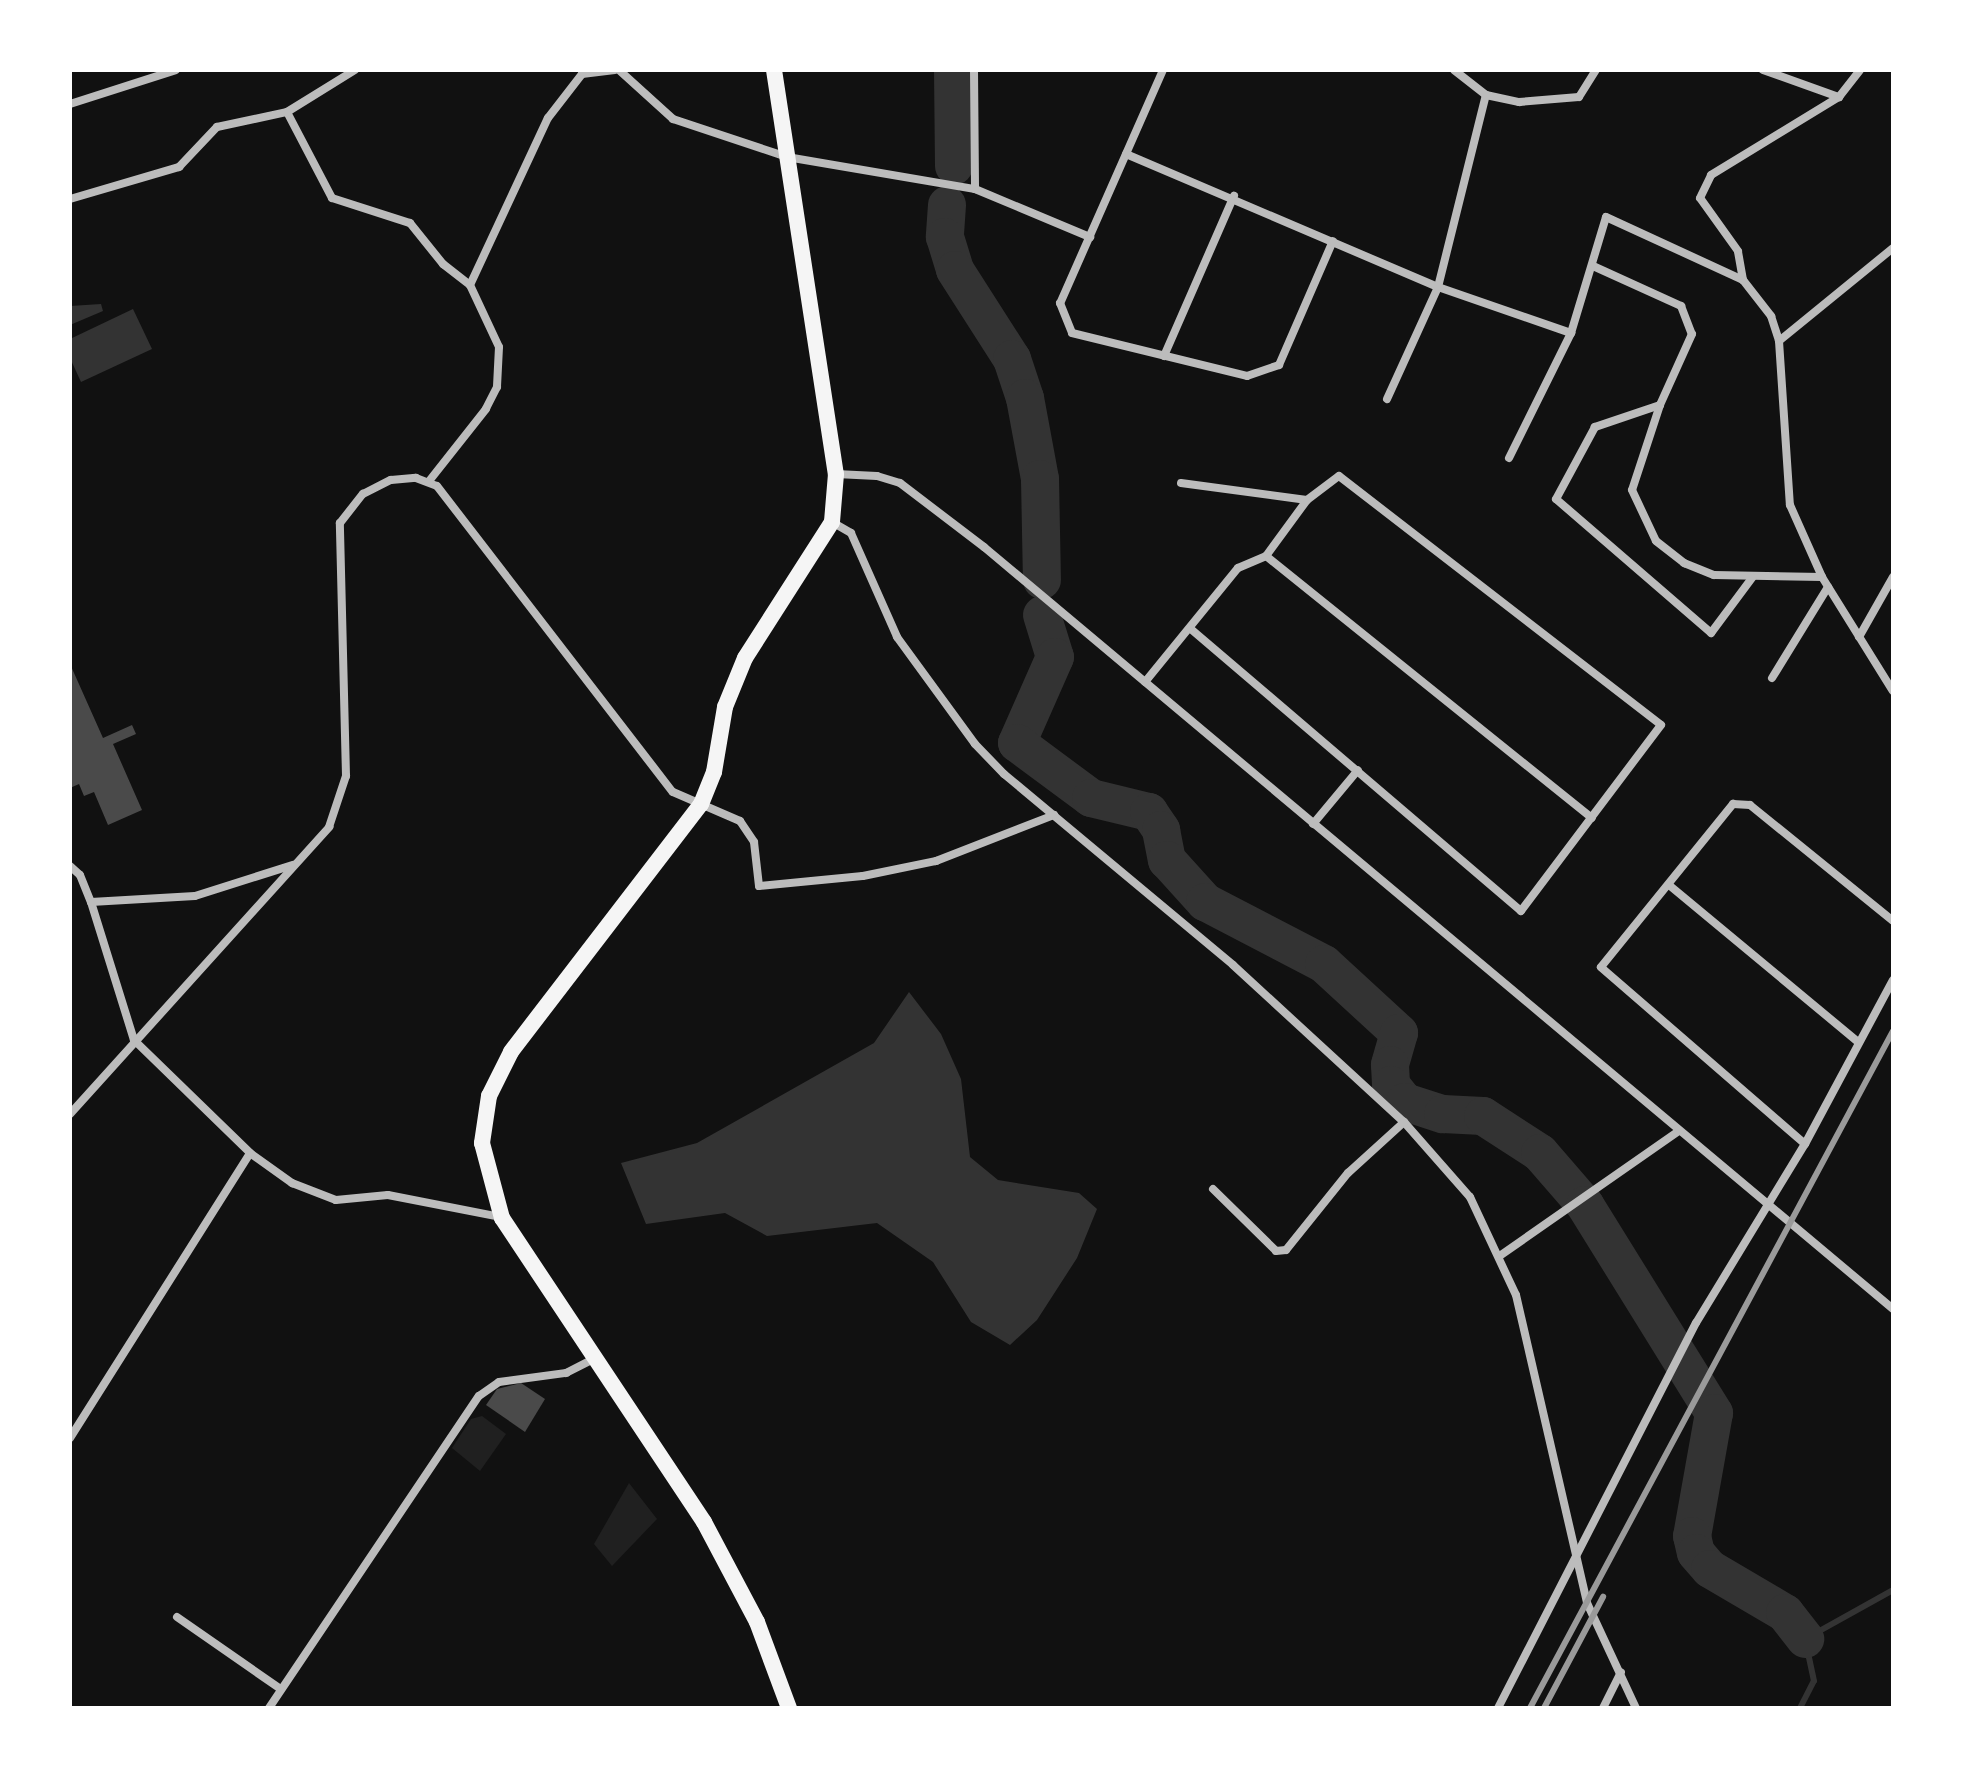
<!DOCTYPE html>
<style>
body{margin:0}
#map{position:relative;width:1963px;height:1778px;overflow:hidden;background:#111;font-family:"PT Sans Narrow",sans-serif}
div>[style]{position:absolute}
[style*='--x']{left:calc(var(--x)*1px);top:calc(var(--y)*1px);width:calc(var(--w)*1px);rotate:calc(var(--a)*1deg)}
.green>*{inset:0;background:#202020}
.water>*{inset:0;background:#333}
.stream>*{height:6px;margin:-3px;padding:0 3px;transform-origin:3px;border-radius:3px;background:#333}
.river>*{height:38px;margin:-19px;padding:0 19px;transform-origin:19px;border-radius:19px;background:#333}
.building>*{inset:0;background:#4a4a4a}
.minor>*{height:8px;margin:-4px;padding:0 4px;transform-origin:4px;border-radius:4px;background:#bcbcbc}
.primary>*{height:16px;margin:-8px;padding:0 8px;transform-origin:8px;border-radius:8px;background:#f5f5f5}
.rail>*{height:6px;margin:-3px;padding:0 3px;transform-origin:3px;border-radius:3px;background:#9a9a9a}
span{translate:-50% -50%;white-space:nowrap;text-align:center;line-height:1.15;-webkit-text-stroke:7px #fff;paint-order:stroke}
.frame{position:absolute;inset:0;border:72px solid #fff;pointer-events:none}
</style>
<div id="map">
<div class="green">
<div style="clip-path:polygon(482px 1416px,506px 1434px,480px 1471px,452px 1448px,471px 1419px)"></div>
<div style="clip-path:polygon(629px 1483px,657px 1519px,612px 1566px,594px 1544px)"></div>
</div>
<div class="water">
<div style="clip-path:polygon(101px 304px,103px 311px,70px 325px,70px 306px)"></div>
<div style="clip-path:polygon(133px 309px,152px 349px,81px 382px,70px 358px,70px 339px)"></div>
<div style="clip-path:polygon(909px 992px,941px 1034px,961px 1079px,970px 1157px,998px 1180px,1079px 1193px,1097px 1209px,1077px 1258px,1037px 1320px,1010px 1345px,971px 1322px,933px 1262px,877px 1223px,767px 1236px,725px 1213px,646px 1224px,621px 1163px,697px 1143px,874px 1043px)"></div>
</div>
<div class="stream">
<div style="--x:1800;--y:1708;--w:30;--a:-63"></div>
<div style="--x:1814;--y:1681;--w:43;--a:-102.1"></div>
<div style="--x:1805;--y:1639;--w:101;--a:-29.1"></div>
</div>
<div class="river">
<div style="--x:953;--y:70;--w:96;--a:89.4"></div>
<div style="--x:947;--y:205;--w:32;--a:94"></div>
<div style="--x:945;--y:237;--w:34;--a:73"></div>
<div style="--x:955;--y:270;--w:106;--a:57.4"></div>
<div style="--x:1012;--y:359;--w:41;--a:71.6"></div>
<div style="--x:1025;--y:398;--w:82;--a:79.5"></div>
<div style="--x:1040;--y:479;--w:101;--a:88.9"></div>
<div style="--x:1042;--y:615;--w:44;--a:72.8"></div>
<div style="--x:1055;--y:657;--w:94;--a:113.8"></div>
<div style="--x:1017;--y:743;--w:92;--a:36.6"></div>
<div style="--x:1091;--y:798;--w:60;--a:13.6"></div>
<div style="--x:1149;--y:812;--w:22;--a:56"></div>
<div style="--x:1161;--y:830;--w:31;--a:79"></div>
<div style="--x:1167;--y:860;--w:57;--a:47.9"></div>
<div style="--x:1205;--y:902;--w:134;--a:27.5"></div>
<div style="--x:1324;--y:964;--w:102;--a:42.6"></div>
<div style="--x:1399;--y:1033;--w:33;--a:106"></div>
<div style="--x:1390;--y:1065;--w:20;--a:87"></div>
<div style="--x:1391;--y:1085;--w:22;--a:51"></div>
<div style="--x:1405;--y:1102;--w:40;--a:18"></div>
<div style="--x:1443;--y:1114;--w:40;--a:2.9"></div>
<div style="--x:1483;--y:1116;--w:68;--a:33"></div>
<div style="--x:1540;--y:1153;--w:69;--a:49.1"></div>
<div style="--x:1585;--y:1205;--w:245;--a:58.2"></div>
<div style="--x:1714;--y:1413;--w:125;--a:100.1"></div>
<div style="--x:1692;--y:1536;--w:17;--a:77"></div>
<div style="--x:1696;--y:1553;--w:21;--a:49"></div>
<div style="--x:1710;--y:1569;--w:87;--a:30.4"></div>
<div style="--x:1785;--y:1613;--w:33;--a:52"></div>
</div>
<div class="building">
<div style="clip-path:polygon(70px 664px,103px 738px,132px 725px,136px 734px,113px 744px,142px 810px,108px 825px,94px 792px,84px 796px,79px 784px,70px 788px)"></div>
<div style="clip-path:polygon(521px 1383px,545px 1399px,525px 1432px,486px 1405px,497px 1389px)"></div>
</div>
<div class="minor">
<div style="--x:619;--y:70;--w:73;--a:42.2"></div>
<div style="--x:673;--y:119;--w:120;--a:18.4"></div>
<div style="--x:787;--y:157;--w:191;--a:9.7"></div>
<div style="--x:975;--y:189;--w:125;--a:22.7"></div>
<div style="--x:974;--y:70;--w:119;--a:89.5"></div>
<div style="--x:1163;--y:70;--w:255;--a:113.8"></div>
<div style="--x:1060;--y:303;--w:32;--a:68"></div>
<div style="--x:1072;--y:333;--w:180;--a:13.8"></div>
<div style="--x:1247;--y:376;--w:34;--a:-19"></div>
<div style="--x:1279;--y:365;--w:135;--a:-66.5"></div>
<div style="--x:1454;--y:70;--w:41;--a:38"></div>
<div style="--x:1486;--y:95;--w:34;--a:12"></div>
<div style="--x:1519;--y:102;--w:60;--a:-4.8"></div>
<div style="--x:1579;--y:97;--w:32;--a:-58"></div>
<div style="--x:1763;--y:70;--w:81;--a:19.6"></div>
<div style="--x:70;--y:104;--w:111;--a:-17.8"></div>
<div style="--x:287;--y:112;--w:97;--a:62.4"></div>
<div style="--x:332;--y:198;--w:82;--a:17.8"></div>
<div style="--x:410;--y:223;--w:53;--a:51.2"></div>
<div style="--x:443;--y:264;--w:34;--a:38"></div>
<div style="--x:470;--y:285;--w:68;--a:64.9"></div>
<div style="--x:499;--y:347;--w:40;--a:92.9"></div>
<div style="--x:497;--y:387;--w:25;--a:117"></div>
<div style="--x:486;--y:409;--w:90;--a:128.3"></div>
<div style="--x:1126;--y:154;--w:339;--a:23.1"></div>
<div style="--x:1438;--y:287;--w:141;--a:19.1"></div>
<div style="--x:70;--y:199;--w:114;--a:-16.4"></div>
<div style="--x:179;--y:167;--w:55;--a:-46.5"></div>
<div style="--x:217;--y:127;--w:72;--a:-12.1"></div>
<div style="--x:287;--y:112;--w:80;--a:-31.7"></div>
<div style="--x:1593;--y:266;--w:97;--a:24.4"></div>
<div style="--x:1681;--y:306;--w:30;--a:69"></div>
<div style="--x:1692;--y:334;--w:78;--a:114.3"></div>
<div style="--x:1660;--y:405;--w:89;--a:108.2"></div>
<div style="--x:1632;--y:490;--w:56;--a:64.8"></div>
<div style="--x:1656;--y:541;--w:36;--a:38"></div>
<div style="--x:1684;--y:563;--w:32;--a:22"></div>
<div style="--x:1714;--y:575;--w:108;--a:1.1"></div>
<div style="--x:1743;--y:280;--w:29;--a:-100"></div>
<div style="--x:1738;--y:251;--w:65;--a:-125.6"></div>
<div style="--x:1700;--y:198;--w:25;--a:-64"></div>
<div style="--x:1711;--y:175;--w:150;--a:-31.4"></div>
<div style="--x:1839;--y:97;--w:34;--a:-52"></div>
<div style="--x:470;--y:285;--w:184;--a:-65"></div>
<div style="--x:548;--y:118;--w:56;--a:-52.3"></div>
<div style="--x:582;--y:74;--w:33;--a:-7"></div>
<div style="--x:1779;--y:341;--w:147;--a:-39.2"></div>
<div style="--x:1164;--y:356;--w:175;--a:-66.4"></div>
<div style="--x:1387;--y:399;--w:123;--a:-65.5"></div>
<div style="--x:1438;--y:287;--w:198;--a:-76"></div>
<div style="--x:1660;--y:405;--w:69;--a:161.3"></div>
<div style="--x:1595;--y:427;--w:82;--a:118.4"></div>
<div style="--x:1556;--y:499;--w:205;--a:40.8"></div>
<div style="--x:1711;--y:633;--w:69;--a:-53.3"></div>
<div style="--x:1509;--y:458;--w:140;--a:-63.6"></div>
<div style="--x:1571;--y:333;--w:121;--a:-73.2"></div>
<div style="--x:1606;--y:217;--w:151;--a:24.7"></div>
<div style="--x:1743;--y:280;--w:46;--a:52.1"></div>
<div style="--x:1771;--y:316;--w:26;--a:72"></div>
<div style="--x:1779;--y:341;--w:164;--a:86.2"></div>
<div style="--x:1790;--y:505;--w:79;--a:66"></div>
<div style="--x:1822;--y:577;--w:134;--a:58.1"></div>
<div style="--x:836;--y:474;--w:41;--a:2.8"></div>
<div style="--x:877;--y:476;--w:24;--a:17"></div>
<div style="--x:900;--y:483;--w:106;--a:37.3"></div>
<div style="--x:984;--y:547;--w:1186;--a:39.97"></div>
<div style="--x:1181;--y:483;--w:127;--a:7.7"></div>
<div style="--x:832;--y:522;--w:22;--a:30"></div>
<div style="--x:851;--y:533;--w:114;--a:66.1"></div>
<div style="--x:897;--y:637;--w:132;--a:53.9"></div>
<div style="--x:975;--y:744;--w:42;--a:46"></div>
<div style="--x:1004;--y:774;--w:298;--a:39.8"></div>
<div style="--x:1233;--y:965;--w:232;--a:42.6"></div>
<div style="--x:1404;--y:1122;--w:100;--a:48.7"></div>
<div style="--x:1470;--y:1197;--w:108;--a:64.9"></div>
<div style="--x:1516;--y:1295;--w:316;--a:77"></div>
<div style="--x:1587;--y:1603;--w:116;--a:65"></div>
<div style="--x:1266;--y:556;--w:418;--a:38.8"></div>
<div style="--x:1859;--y:637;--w:69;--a:-60.5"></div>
<div style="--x:1772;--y:678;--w:107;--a:-58.4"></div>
<div style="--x:1145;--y:682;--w:147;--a:-50.8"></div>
<div style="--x:1238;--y:568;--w:30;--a:-23"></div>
<div style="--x:1266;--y:556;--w:69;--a:-53.8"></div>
<div style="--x:1307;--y:500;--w:40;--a:-37"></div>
<div style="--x:1339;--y:476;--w:407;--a:37.7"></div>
<div style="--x:1661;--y:725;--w:233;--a:127"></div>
<div style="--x:1521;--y:911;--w:435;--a:-139.5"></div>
<div style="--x:1313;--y:824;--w:70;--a:-50.2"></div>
<div style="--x:70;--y:866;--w:13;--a:42"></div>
<div style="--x:80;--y:875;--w:29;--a:68"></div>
<div style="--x:91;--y:902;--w:145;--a:72.7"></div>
<div style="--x:134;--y:1040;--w:162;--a:44.2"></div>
<div style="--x:250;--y:1153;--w:52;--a:35.5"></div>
<div style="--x:292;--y:1183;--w:47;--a:21.1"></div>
<div style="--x:336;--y:1200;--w:52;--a:-5.5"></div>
<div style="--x:388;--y:1195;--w:114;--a:11.1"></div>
<div style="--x:1669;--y:885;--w:244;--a:39.7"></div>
<div style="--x:91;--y:902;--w:104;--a:-3.3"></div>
<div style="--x:195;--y:896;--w:103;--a:-17.6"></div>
<div style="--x:70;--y:1114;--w:387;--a:-47.9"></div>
<div style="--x:329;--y:827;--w:54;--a:-71.6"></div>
<div style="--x:346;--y:776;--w:253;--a:-91.4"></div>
<div style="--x:340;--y:523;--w:37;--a:-52"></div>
<div style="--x:363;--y:494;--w:31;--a:-27"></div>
<div style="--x:391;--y:480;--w:25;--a:-5"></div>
<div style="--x:416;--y:478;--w:22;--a:21"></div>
<div style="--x:437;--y:486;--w:386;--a:52.4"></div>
<div style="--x:673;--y:792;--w:73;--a:23.4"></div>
<div style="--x:740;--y:821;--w:25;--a:56"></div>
<div style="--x:754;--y:842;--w:44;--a:83.5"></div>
<div style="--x:759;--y:886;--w:104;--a:-5.5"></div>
<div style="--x:863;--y:876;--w:75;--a:-11.6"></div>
<div style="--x:936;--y:861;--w:127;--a:-21.3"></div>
<div style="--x:1805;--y:1144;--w:270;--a:-139.1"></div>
<div style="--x:1601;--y:967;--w:210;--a:-51"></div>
<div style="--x:1733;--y:804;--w:17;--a:3"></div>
<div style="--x:1750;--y:805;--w:184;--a:39"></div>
<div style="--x:1213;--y:1189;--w:88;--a:44.5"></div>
<div style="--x:1276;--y:1251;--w:10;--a:-6"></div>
<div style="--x:1286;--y:1250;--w:99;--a:-51.2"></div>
<div style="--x:1348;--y:1173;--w:76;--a:-42.3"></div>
<div style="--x:1501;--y:1255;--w:215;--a:-34.9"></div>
<div style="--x:70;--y:1438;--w:337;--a:-57.7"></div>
<div style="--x:177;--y:1617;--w:124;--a:34.8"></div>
<div style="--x:269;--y:1708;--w:376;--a:-56.1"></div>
<div style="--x:479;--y:1396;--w:24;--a:-35"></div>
<div style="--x:499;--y:1382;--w:68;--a:-7.7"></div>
<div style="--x:566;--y:1373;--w:30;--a:-27"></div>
<div style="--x:1498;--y:1708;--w:433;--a:-62.8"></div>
<div style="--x:1696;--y:1323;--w:210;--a:-58.7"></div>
<div style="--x:1805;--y:1144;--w:186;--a:-61.8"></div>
<div style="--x:1603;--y:1708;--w:40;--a:-63.4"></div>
</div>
<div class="primary">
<div style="--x:774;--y:70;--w:409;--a:81.3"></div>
<div style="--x:836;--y:474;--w:48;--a:94.8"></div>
<div style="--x:832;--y:522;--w:161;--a:122.6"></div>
<div style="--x:745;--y:658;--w:53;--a:112.2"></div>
<div style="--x:725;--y:707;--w:66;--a:99.6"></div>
<div style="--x:714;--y:772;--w:35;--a:112"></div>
<div style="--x:701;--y:804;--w:312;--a:127.5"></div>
<div style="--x:511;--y:1052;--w:49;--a:116.6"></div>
<div style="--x:489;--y:1096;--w:48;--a:98.5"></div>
<div style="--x:482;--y:1143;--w:78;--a:75.1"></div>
<div style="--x:502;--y:1218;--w:365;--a:56.4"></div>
<div style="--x:704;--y:1522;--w:113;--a:62.1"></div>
<div style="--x:757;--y:1622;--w:92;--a:69.6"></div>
</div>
<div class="rail">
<div style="--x:1530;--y:1708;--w:768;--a:-61.8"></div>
<div style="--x:1544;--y:1708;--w:126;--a:-62"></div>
</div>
<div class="frame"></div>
</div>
